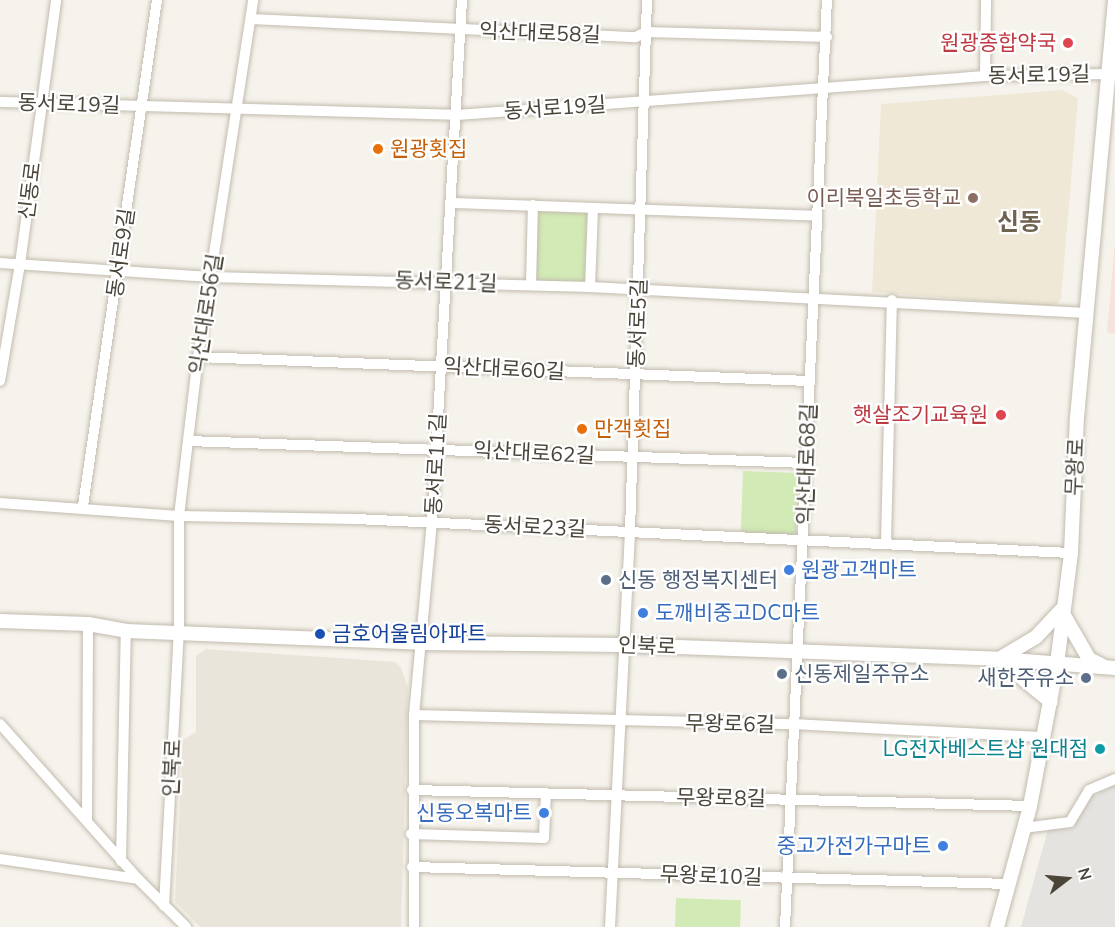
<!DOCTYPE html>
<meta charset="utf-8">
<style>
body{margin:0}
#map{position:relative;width:1115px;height:927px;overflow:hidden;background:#f6f3ec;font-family:"Nunito Sans","Noto Sans KR",sans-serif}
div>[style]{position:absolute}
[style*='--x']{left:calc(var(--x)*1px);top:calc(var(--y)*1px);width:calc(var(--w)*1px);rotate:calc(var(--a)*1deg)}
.residential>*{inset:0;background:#eae5da}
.education>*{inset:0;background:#efe8d6}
.medical>*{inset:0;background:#f6e3e0}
.green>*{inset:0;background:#d2eab5;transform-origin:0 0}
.parking>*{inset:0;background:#e5e3e0}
.roads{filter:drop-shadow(0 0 2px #c2bbae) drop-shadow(0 0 2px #c2bbae)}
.minor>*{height:10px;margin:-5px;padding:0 5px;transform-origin:5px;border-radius:5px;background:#fff}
.tertiary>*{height:14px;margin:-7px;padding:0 7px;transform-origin:7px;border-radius:7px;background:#fff}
.dots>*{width:16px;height:16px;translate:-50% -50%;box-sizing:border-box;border:3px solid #fff;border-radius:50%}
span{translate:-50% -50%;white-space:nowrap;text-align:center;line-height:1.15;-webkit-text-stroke:4.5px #fff;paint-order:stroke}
.street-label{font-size:21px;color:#4b4439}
.health-label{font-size:21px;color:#be3a42}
.right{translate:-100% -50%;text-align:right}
.food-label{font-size:21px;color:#c56008}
.left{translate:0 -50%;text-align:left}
.education-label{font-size:21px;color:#785e54}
.shop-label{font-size:21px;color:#366cbe}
.service-label{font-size:21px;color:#4e5e75}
.transit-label{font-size:21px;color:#164399}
.culture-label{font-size:21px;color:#0d838f}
.quarter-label{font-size:24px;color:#6e6250;font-weight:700}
.north{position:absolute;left:1037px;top:849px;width:60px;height:60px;-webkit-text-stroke:4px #fff;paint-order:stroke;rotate:74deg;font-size:16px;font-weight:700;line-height:24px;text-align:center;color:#4b4439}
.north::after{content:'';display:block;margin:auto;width:21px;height:27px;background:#4b4439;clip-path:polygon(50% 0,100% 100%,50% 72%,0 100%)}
</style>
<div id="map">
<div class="residential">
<div style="clip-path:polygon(206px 649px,395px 662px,401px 668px,408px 688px,401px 927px,200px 927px,175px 901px,183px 740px,196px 732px,196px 656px)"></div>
</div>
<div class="education">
<div style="clip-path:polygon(1062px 90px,1078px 98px,1061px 299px,1057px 304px,1048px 306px,872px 292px,881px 104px)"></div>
</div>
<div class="medical">
<div style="clip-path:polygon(1115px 241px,1115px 334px,1107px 333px)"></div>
</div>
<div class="green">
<div style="left:537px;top:209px;width:53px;height:73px;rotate:2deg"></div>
<div style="left:743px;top:471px;width:55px;height:62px;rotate:2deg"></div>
<div style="left:676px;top:898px;width:65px;height:29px;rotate:2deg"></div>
</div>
<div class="parking">
<div style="clip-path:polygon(1115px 785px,1115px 927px,1021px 927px,1048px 829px,1073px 828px,1088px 799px)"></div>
</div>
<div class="roads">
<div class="minor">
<div style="--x:251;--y:19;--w:385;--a:2.7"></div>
<div style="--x:636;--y:37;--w:11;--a:-27"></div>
<div style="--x:646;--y:32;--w:181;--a:1.6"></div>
<div style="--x:985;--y:76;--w:76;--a:-89.2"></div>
<div style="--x:0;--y:102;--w:457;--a:1.6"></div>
<div style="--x:457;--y:115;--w:529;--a:-4.22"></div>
<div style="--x:985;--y:76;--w:123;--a:-0.9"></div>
<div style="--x:452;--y:203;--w:364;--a:2"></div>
<div style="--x:0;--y:263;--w:211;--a:3.8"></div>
<div style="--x:211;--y:277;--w:379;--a:1.5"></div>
<div style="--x:590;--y:287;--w:497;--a:3"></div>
<div style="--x:531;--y:285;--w:80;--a:-88.6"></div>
<div style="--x:590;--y:287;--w:79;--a:-87.8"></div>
<div style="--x:198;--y:357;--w:611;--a:2.25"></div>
<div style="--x:0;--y:381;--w:119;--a:-80.3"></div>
<div style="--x:20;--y:264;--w:266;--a:-82.2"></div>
<div style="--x:188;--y:441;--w:619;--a:2.04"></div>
<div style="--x:0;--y:503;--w:179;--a:4.2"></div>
<div style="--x:179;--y:516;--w:176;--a:1"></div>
<div style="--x:355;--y:519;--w:717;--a:2.72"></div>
<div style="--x:83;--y:506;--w:511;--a:-81.68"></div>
<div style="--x:886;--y:542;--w:242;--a:-88.6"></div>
<div style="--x:414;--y:715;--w:379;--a:1.4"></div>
<div style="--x:793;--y:724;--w:252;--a:3"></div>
<div style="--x:0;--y:724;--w:208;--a:48.3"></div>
<div style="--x:138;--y:879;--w:68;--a:45"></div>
<div style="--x:412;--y:790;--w:618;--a:1.48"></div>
<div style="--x:87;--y:821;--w:197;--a:-89.7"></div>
<div style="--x:1024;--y:828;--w:46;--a:-7.4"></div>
<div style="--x:1070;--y:822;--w:37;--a:-59"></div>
<div style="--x:1089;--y:790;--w:28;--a:-23"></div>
<div style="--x:411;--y:834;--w:133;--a:1.7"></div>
<div style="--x:544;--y:838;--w:45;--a:-87.5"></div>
<div style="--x:0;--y:859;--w:139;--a:8.2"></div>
<div style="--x:121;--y:861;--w:230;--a:-88.8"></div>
<div style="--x:412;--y:867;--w:597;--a:1.63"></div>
<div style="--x:164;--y:906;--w:276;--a:-86.9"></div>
<div style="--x:179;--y:630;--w:114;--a:-90"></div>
<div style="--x:179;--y:516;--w:160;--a:-83.2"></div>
<div style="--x:198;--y:357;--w:361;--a:-81.2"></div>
<div style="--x:414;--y:927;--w:212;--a:-90"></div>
<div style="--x:414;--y:715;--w:194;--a:-84.7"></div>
<div style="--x:432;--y:522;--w:523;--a:-86.71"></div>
<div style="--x:610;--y:927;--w:397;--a:-87.1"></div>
<div style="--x:630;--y:531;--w:531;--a:-88.17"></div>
<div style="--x:785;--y:927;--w:928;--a:-87.41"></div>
</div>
<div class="tertiary">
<div style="--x:1062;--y:612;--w:54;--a:60.1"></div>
<div style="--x:1089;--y:659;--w:16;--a:27"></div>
<div style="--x:0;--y:621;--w:88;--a:2"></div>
<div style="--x:88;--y:624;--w:39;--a:10"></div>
<div style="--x:126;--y:631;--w:296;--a:2.3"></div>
<div style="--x:422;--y:643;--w:202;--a:0.6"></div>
<div style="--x:624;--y:645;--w:375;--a:2.1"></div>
<div style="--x:999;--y:659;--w:116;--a:4.4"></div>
<div style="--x:999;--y:659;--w:43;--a:-30.7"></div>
<div style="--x:1036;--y:637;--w:37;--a:-47"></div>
<div style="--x:999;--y:659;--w:67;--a:39.6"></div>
<div style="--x:997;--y:927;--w:125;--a:-74.7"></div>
<div style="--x:1030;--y:806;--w:145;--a:-79.2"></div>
<div style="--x:1057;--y:664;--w:112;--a:-82.8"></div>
<div style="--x:1071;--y:553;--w:135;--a:-87.5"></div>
<div style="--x:1077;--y:418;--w:420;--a:-84.8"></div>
</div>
</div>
<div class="dots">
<div style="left:1068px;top:43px;background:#e0444e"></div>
<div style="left:378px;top:149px;background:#e8710a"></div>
<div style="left:973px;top:198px;background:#8d6e63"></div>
<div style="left:1001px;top:415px;background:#e0444e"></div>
<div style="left:582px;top:429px;background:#e8710a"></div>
<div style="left:789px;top:570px;background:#3f7fe0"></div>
<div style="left:606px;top:580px;background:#5c6f8a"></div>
<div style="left:643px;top:613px;background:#3f7fe0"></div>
<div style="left:320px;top:634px;background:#1a4fb4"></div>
<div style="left:782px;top:674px;background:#5c6f8a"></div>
<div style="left:1086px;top:678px;background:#5c6f8a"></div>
<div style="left:1100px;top:749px;background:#0f9aa8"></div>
<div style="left:544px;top:813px;background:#3f7fe0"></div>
<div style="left:943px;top:846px;background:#3f7fe0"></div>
</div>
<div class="street-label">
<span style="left:540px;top:33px;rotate:2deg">익산대로58길</span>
<span style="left:1039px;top:75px;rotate:-1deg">동서로19길</span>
<span style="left:69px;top:104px;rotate:2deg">동서로19길</span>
<span style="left:555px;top:108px;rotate:-4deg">동서로19길</span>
<span style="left:30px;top:191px;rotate:-83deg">신동로</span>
<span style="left:121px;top:253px;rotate:-82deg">동서로9길</span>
<span style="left:446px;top:282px;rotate:2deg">동서로21길</span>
<span style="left:206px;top:314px;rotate:-81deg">익산대로56길</span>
<span style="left:638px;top:323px;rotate:-88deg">동서로5길</span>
<span style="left:504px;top:369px;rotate:3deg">익산대로60길</span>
<span style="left:534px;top:453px;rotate:3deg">익산대로62길</span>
<span style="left:436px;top:464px;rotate:-87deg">동서로11길</span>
<span style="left:807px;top:464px;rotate:-88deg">익산대로68길</span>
<span style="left:1075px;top:467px;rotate:-87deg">무왕로</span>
<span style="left:535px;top:527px;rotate:3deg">동서로23길</span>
<span style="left:647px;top:646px;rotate:2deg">인북로</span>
<span style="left:730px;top:724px;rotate:1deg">무왕로6길</span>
<span style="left:172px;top:768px;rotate:-87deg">인북로</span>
<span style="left:721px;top:798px;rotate:1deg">무왕로8길</span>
<span style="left:711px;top:876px;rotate:2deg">무왕로10길</span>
</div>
<div class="health-label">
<span class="right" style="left:1056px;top:43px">원광종합약국</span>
<span class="right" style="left:988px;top:415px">햇살조기교육원</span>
</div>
<div class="food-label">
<span class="left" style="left:390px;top:149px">원광횟집</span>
<span class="left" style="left:594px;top:429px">만객횟집</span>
</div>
<div class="education-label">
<span class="right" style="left:961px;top:198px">이리북일초등학교</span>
</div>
<div class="shop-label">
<span class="left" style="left:801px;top:570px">원광고객마트</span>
<span class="left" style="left:655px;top:613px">도깨비중고DC마트</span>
<span class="right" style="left:532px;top:813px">신동오복마트</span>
<span class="right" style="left:931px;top:846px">중고가전가구마트</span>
</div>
<div class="service-label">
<span class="left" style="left:618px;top:580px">신동 행정복지센터</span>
<span class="left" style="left:794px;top:674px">신동제일주유소</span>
<span class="right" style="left:1074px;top:678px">새한주유소</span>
</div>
<div class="transit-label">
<span class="left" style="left:332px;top:634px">금호어울림아파트</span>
</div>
<div class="culture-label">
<span class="right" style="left:1088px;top:749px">LG전자베스트샵 원대점</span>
</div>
<div class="quarter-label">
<span style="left:1019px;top:223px">신동</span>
</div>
<div class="north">N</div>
</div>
